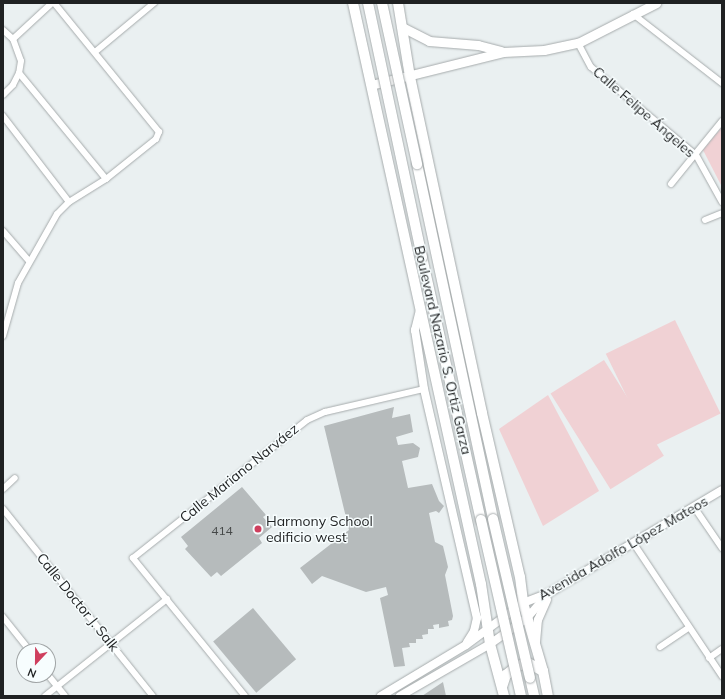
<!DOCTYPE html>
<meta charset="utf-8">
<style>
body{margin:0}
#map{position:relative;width:725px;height:699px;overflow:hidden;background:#eaf0f1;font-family:Mulish,sans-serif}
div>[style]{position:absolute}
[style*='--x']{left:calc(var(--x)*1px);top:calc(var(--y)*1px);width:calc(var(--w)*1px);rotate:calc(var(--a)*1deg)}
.green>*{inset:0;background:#f0d1d4;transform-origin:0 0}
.building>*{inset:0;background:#b6bbbc;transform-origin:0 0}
.roads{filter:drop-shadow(0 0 1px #a6abac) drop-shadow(0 0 1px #a6abac)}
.minor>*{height:6px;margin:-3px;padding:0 3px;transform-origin:3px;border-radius:3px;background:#fff}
.tertiary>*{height:8px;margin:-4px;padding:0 4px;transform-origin:4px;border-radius:4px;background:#fff}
.secondary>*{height:9px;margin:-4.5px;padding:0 4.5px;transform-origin:4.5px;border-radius:4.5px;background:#fff}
.trunk>*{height:10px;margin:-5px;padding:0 5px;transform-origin:5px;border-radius:5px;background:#fff}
.bridges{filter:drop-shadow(0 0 1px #a6abac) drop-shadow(0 0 1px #a6abac)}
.trunk-bridge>*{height:10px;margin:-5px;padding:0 5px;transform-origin:5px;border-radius:5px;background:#fff}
.dots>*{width:11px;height:11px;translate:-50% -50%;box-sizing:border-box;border:2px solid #f7fdfe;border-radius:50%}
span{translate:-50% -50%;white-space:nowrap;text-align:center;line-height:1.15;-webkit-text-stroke:3px #f7fdfe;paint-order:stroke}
.number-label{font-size:12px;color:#454848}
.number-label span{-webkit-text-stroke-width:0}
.street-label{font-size:14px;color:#1f2122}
.poi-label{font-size:14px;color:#1f2122}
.left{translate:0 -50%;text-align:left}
.frame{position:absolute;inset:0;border:4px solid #1f2122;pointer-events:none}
.north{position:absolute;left:16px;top:643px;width:40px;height:40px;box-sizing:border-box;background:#f7fdfe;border:1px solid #a1a5a6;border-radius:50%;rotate:202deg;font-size:11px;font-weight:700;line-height:16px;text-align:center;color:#1f2122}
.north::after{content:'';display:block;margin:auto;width:14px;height:18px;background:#cf3f5e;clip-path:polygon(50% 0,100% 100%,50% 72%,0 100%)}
</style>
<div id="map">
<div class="green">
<div style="clip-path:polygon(722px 127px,722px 187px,703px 150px)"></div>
<div style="left:675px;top:320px;width:104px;height:77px;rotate:64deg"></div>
<div style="left:604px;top:360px;width:113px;height:63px;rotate:58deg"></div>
<div style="clip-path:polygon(548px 395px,599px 491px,543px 526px,499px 429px)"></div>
</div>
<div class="building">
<div style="clip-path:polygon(394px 407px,392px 418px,410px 414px,413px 432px,396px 437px,398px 445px,413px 443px,420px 448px,418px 457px,402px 461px,408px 488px,432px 484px,439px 501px,444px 506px,439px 513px,436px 511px,429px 513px,435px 542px,443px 546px,448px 567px,445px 575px,453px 616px,452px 620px,448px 621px,449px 626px,439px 628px,439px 624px,433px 625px,434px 629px,428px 629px,428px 634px,422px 635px,423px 639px,416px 639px,416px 643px,409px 643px,410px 647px,402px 648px,405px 666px,394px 667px,380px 598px,388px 595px,386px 587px,366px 592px,322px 576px,312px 584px,300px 568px,349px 530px,324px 426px)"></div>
<div style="clip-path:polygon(242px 487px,266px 515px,263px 517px,272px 527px,259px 538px,262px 543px,221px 576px,217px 572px,211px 577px,185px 549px,188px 546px,181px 537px)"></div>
<div style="left:253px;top:608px;width:67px;height:52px;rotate:50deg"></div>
<div style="clip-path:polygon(443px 682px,446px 696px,422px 696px)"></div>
</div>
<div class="roads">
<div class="minor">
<div style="--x:633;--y:14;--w:113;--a:37.8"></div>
<div style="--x:3;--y:30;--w:13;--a:42"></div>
<div style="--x:13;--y:39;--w:23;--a:70"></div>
<div style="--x:21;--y:61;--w:12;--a:99"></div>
<div style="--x:19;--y:73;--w:13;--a:117"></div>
<div style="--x:13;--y:85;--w:14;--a:135"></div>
<div style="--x:13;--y:39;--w:53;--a:-42.7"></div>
<div style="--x:578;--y:43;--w:27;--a:62"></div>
<div style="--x:591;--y:67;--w:137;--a:40"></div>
<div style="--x:696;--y:155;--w:54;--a:61"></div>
<div style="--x:95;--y:52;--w:77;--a:-39.7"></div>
<div style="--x:19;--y:73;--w:137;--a:50.6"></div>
<div style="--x:3;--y:116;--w:108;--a:52.5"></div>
<div style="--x:671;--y:184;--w:81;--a:-51"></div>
<div style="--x:705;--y:220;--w:18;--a:-22"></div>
<div style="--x:3;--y:231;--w:40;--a:49"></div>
<div style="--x:3;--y:336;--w:55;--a:-74.2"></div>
<div style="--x:18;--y:283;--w:79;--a:-60.5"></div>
<div style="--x:57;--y:214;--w:17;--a:-45"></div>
<div style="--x:69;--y:202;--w:44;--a:-31.9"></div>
<div style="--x:106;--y:179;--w:64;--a:-38.7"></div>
<div style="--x:156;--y:139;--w:8;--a:-67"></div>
<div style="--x:159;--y:132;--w:166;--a:-129.1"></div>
<div style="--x:3;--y:489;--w:16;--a:-43"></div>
<div style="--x:694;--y:507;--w:50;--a:55.7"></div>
<div style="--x:3;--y:509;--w:240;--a:51.3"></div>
<div style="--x:634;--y:544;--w:159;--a:56.3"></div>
<div style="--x:3;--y:617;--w:43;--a:51.5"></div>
<div style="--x:660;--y:647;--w:34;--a:-34"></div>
<div style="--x:709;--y:658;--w:16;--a:-35"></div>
<div style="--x:48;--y:675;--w:27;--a:51"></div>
<div style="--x:45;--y:696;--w:156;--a:-38.5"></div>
<div style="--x:245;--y:696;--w:178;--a:-129.1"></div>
<div style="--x:133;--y:558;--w:222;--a:-38.4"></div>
<div style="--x:307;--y:420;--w:20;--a:-24"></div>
<div style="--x:325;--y:412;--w:102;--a:-13.1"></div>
</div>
<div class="tertiary">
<div style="--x:420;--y:310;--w:21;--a:104"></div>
<div style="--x:415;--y:330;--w:60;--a:81.3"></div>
<div style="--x:424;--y:389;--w:235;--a:77"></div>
<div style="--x:477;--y:618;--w:13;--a:103"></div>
<div style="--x:474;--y:631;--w:13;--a:122"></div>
<div style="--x:536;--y:642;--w:22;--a:-85"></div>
<div style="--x:538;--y:620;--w:22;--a:-66"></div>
<div style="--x:381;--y:696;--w:99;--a:-31"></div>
<div style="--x:466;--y:645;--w:71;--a:-36.4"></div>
<div style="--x:523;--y:603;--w:28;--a:-21"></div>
<div style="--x:549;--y:593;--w:201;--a:-30.8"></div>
<div style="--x:400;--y:696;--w:104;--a:-30"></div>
<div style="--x:490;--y:644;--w:45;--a:-35.1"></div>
<div style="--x:527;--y:618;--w:30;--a:-49"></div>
</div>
<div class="secondary">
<div style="--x:402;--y:27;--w:30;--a:27"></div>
<div style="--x:429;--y:41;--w:49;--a:4.7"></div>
<div style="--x:478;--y:45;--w:24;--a:15"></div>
<div style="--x:371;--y:85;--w:136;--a:-14"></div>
<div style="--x:503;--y:52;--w:41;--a:-2.8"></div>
<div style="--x:544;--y:50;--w:35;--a:-12"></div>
<div style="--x:578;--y:43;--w:88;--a:-27.1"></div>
</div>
<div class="trunk">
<div style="--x:353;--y:3;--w:595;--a:77.58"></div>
<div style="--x:481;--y:584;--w:61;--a:81.5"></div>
<div style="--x:490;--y:644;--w:54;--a:74.9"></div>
<div style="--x:398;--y:3;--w:75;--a:80.8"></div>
<div style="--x:410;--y:77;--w:344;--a:77.9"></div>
<div style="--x:482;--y:413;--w:168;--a:77"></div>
<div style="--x:520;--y:577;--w:26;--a:83"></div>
<div style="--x:523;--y:603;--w:71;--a:73.6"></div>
<div style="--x:543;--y:671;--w:25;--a:79"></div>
<div style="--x:417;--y:164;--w:363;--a:77.9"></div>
<div style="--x:422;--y:257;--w:270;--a:77.4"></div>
<div style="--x:530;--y:678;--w:18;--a:77"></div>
<div style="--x:502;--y:687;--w:13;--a:-72"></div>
<div style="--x:506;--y:675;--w:14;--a:-39"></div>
<div style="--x:517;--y:666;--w:11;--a:-15"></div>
<div style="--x:528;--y:663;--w:17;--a:28"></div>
</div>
</div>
<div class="bridges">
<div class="trunk-bridge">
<div style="--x:368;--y:3;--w:260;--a:78"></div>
<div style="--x:382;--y:3;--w:165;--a:77.7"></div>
<div style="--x:493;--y:519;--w:163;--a:76.9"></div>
<div style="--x:481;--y:520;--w:180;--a:77.2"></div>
</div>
</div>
<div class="dots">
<div style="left:258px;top:529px;background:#cf3f5e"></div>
</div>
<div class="number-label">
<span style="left:222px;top:531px">414</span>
</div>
<div class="street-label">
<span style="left:644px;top:112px;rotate:41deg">Calle Felipe Ángeles</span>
<span style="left:443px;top:350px;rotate:77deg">Boulevard Nazario S. Ortiz Garza</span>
<span style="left:239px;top:473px;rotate:-39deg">Calle Mariano Narváez</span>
<span style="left:623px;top:548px;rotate:-30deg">Avenida Adolfo López Mateos</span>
<span style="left:78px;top:602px;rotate:51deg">Calle Doctor J. Salk</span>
</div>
<div class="poi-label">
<span class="left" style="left:266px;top:529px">Harmony School<br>edificio west</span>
</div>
<div class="frame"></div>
<div class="north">N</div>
</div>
